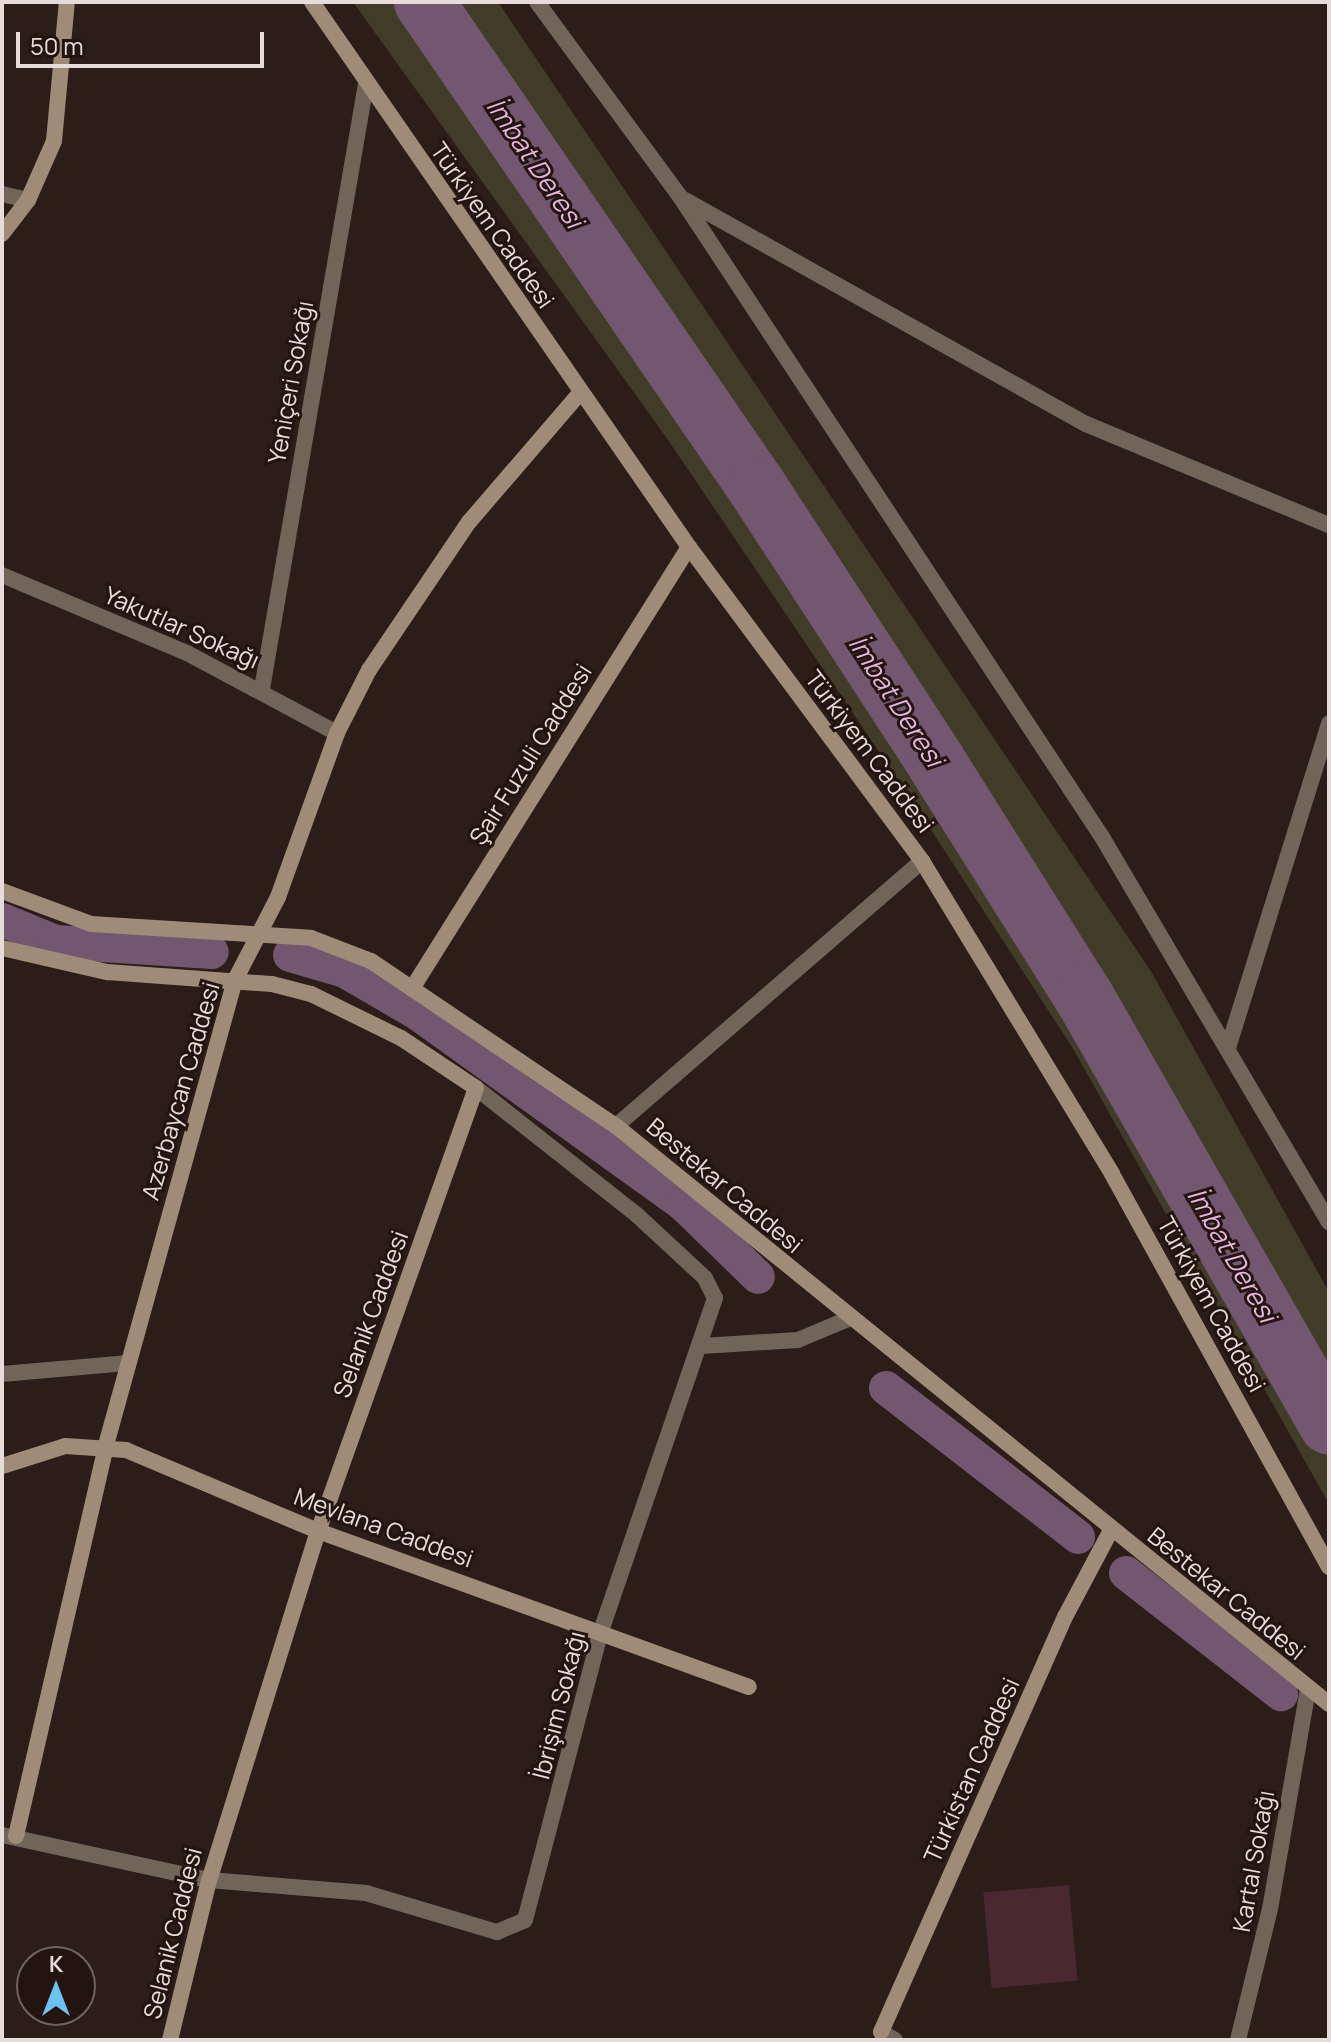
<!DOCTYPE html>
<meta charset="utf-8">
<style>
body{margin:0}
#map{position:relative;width:1331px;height:2042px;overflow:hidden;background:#2d1d19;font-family:Manrope,sans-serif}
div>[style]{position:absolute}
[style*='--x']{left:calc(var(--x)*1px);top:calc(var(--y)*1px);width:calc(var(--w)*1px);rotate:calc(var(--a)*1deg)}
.green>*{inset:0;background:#403c27}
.canal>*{height:34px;margin:-17px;padding:0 17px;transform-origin:17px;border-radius:17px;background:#735770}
.river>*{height:60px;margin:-30px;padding:0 30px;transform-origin:30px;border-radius:30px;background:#735770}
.building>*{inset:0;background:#492832;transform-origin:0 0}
.lane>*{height:16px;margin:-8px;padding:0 8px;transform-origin:8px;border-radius:8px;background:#71655a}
.street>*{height:16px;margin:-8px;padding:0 8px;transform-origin:8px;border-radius:8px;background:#71655a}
.secondary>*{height:16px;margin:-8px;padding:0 8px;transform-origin:8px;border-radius:8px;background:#9e8c79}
span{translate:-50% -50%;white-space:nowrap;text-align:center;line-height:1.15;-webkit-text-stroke:6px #231410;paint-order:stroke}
.street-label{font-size:24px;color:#e7dcd9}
.water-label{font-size:26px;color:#e6b4e0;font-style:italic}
.frame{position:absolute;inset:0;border:4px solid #e7dcd9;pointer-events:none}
.north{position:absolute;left:16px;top:1946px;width:80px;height:80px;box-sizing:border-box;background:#231410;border:2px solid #716460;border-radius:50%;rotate:0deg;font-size:22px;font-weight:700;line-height:32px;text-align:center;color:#e7dcd9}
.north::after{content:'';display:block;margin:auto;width:28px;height:36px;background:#6bc3f2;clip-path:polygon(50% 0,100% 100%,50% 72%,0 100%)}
.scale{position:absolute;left:16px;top:32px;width:248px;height:36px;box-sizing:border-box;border:4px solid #e7dcd9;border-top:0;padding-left:10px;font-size:24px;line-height:28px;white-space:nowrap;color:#e7dcd9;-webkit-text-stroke:6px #231410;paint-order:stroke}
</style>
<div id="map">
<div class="green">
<div style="clip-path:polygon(353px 2px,498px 2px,1152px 973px,1329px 1292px,1329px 1504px,1072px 1047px,911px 799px,666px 437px)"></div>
</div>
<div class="canal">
<div style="--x:2;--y:920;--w:58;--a:22.2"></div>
<div style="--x:56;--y:942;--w:156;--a:3.7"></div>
<div style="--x:290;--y:955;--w:57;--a:16.2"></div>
<div style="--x:345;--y:971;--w:83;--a:30.3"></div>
<div style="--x:417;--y:1013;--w:329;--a:35.7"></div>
<div style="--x:684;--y:1205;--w:103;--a:44.2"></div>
<div style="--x:886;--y:1388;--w:243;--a:37.8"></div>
<div style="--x:1126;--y:1573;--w:197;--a:38"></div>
</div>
<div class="river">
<div style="--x:424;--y:2;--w:588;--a:55.53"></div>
<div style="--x:757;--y:487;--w:328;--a:56.9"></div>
<div style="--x:936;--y:762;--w:275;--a:57.8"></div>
<div style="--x:1083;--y:995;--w:495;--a:60.2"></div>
</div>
<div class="building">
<div style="left:1069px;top:1885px;width:96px;height:86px;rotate:85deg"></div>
</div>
<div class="lane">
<div style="--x:616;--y:1126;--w:405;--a:-40.9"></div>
</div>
<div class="street">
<div style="--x:537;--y:2;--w:243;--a:53.7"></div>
<div style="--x:681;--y:198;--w:765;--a:56.62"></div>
<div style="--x:1102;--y:837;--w:447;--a:59.5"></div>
<div style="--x:2;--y:194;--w:27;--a:13"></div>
<div style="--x:685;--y:200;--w:459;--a:29.2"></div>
<div style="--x:1086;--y:424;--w:263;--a:22.6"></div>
<div style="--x:2;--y:575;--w:201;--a:22.9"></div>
<div style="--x:187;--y:653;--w:170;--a:28.1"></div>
<div style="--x:262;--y:689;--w:614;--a:-80.25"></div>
<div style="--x:1228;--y:1048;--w:340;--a:-72.7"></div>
<div style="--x:702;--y:1346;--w:96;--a:-3.6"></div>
<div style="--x:798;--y:1340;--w:54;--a:-22.8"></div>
<div style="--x:2;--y:1374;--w:125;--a:-5"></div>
<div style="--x:2;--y:1835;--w:212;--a:12.3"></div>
<div style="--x:209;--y:1880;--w:158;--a:4.7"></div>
<div style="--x:366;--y:1893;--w:137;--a:16.6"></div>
<div style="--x:497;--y:1932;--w:30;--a:-23"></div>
<div style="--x:525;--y:1920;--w:299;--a:-75.3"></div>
<div style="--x:601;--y:1631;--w:352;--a:-71.1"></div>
<div style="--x:715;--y:1298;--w:22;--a:-117"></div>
<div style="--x:705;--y:1278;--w:93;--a:-137.2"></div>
<div style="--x:637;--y:1215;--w:205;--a:-141.7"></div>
<div style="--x:881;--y:2032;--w:16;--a:30"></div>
<div style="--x:1238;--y:2040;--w:135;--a:-76.3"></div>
<div style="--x:1270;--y:1909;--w:223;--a:-80.2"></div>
</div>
<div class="secondary">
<div style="--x:312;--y:2;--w:663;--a:55.33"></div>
<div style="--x:689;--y:547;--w:391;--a:53.4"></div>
<div style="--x:922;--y:861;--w:366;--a:58.7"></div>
<div style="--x:1112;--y:1174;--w:449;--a:61.1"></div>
<div style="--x:2;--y:234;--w:43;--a:-52.6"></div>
<div style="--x:28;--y:200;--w:64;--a:-66.2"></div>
<div style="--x:54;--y:141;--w:140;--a:-84.7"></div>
<div style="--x:2;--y:891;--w:95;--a:20.3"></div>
<div style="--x:91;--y:924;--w:220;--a:3.6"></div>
<div style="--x:311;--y:938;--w:64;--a:21"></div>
<div style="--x:371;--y:961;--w:295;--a:34"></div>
<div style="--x:616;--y:1126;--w:918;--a:39.03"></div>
<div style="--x:2;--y:948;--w:108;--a:12.9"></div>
<div style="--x:107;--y:972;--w:165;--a:4.2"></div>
<div style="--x:272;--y:984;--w:40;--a:14.4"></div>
<div style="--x:311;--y:994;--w:100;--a:26.1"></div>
<div style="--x:401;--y:1038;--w:90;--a:33.7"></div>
<div style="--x:476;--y:1088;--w:470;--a:109.6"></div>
<div style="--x:318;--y:1531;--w:366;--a:107.3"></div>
<div style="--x:209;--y:1880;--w:165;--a:103.7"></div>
<div style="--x:413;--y:987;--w:519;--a:-57.9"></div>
<div style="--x:2;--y:1466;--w:66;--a:-17.6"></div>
<div style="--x:65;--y:1446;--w:61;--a:3.8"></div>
<div style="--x:126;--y:1450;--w:208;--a:22.9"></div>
<div style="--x:318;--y:1531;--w:458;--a:19.9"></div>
<div style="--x:16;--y:1836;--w:401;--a:-77"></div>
<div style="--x:106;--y:1445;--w:480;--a:-74.5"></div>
<div style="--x:234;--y:982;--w:96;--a:-62.6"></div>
<div style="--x:278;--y:897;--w:174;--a:-70.2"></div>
<div style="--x:337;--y:733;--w:71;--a:-63.1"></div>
<div style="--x:369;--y:670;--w:179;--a:-56"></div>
<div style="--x:469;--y:522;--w:170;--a:-49.3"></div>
<div style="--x:881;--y:2032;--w:456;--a:-66.1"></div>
<div style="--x:1066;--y:1615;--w:96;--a:-62.1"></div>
</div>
<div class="street-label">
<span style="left:493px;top:225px;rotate:55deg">Türkiyem Caddesi</span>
<span style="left:290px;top:382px;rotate:-80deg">Yeniçeri Sokağı</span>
<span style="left:182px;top:627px;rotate:24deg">Yakutlar Sokağı</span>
<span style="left:870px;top:751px;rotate:53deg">Türkiyem Caddesi</span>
<span style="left:530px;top:754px;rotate:-58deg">Şair Fuzuli Caddesi</span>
<span style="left:180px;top:1091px;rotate:-74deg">Azerbaycan Caddesi</span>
<span style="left:725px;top:1185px;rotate:40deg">Bestekar Caddesi</span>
<span style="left:1212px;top:1304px;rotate:61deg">Türkiyem Caddesi</span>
<span style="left:370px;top:1314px;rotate:-70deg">Selanik Caddesi</span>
<span style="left:384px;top:1527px;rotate:20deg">Mevlana Caddesi</span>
<span style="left:1227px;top:1593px;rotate:39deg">Bestekar Caddesi</span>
<span style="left:558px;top:1705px;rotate:-76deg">İbrişim Sokağı</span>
<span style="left:971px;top:1770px;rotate:-66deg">Türkistan Caddesi</span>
<span style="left:1253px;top:1861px;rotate:-80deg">Kartal Sokağı</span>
<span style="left:172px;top:1933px;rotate:-76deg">Selanik Caddesi</span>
</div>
<div class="water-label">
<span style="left:535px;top:163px;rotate:56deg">İmbat Deresi</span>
<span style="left:896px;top:701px;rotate:57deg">İmbat Deresi</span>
<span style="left:1232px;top:1255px;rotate:60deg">İmbat Deresi</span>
</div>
<div class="frame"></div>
<div class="north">K</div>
<div class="scale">50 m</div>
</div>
